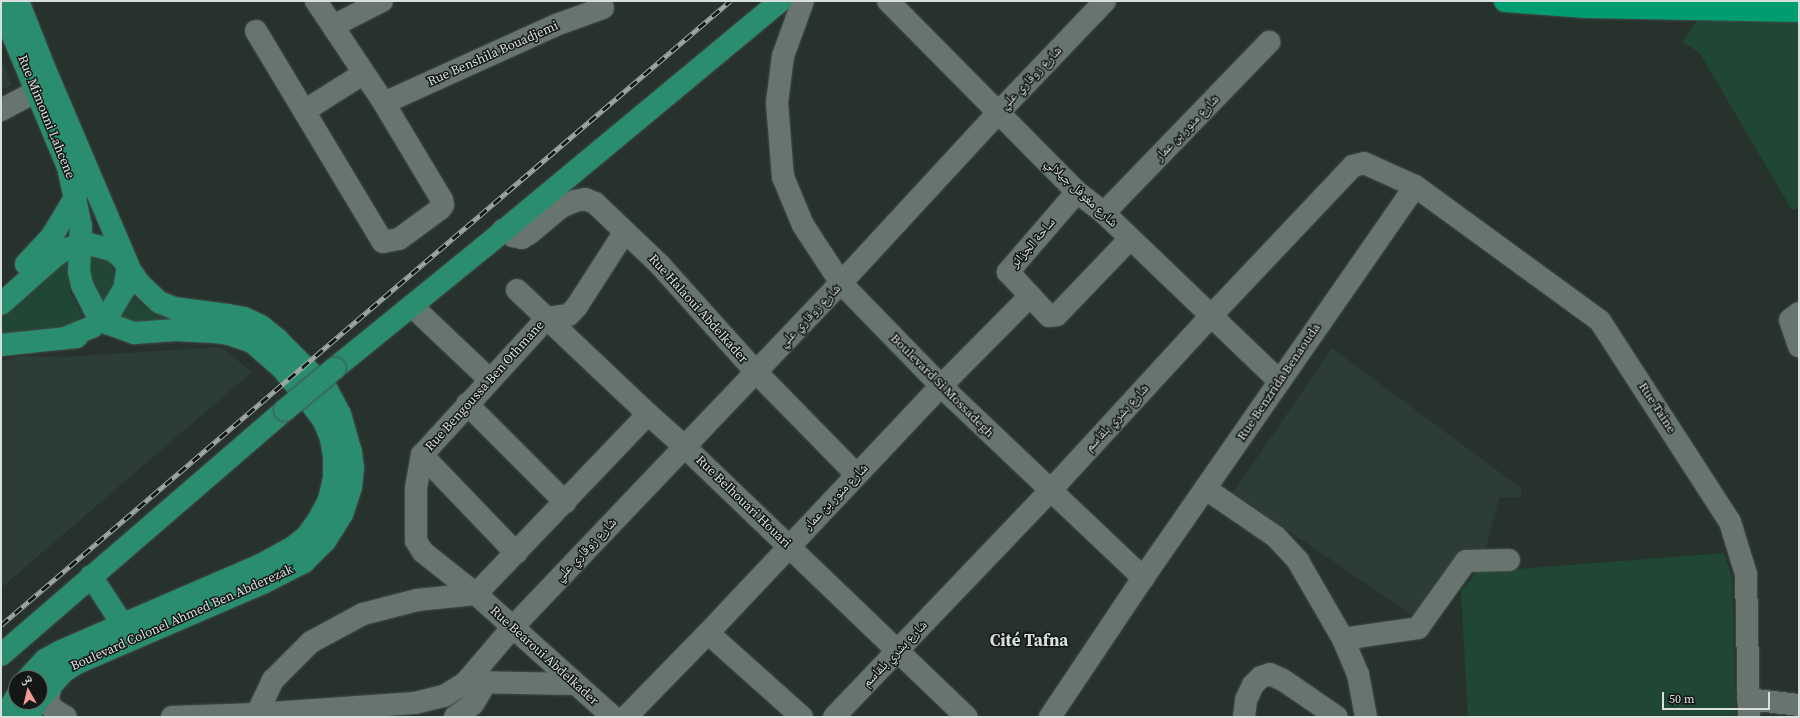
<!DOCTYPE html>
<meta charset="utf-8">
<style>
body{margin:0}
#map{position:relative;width:1800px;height:718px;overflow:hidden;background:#27322d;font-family:"Source Serif 4","Noto Naskh Arabic",serif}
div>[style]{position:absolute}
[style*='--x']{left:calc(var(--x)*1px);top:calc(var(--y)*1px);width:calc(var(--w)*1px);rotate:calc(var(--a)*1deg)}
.built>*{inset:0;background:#2c3d35}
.green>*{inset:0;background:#204636}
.roads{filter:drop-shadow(0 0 1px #444d49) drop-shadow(0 0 1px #444d49)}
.minor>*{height:22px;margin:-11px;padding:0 11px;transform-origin:11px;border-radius:11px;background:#68756f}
.major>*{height:22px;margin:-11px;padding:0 11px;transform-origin:11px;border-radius:11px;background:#2a8d70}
.highway>*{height:22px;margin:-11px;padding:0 11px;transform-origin:11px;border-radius:11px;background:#009d71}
.rail>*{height:4.5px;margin-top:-2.25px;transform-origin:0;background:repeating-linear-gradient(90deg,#131816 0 9px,#a0a8a4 0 18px);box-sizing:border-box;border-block:1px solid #a0a8a4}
.bridges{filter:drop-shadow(0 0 1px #444d49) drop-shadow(0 0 1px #444d49)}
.major-bridge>*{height:22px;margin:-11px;padding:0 11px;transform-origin:11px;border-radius:11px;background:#2a8d70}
span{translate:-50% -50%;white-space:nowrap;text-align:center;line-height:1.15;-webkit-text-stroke:3px #131816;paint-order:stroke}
.street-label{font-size:13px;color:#d9e0dc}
.district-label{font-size:17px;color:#d9e0dc;font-weight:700}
.frame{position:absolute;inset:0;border:2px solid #d9e0dc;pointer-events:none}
.north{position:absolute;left:8px;top:670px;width:40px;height:40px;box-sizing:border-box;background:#131816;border:1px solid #626865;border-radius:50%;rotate:352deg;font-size:11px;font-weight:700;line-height:16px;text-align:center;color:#d9e0dc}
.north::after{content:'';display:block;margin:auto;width:14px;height:18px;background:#f59c95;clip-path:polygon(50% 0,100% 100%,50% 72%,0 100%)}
.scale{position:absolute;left:1662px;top:692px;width:108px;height:18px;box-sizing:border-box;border:2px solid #d9e0dc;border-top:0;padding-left:5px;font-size:12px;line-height:14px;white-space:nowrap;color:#d9e0dc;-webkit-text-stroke:3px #131816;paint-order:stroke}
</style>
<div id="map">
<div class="built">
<div style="clip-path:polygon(1px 58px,12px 85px,1px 90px)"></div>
<div style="clip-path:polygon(221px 347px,252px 372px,1px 588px,1px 361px,20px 356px,62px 357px)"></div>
<div style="clip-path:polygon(1332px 348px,1522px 489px,1520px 497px,1499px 498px,1483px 561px,1418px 619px,1233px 493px)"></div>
</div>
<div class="green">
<div style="clip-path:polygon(1746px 16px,1799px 18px,1799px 208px,1792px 210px,1699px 52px,1682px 42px,1697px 21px)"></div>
<div style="clip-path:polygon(87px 252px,111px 261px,116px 282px,107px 297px,102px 301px,95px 301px,82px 259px)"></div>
<div style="clip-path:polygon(63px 260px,68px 263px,70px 292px,82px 313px,79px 321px,74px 325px,1px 335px,1px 304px)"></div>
<div style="clip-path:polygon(129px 296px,137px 299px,144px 306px,167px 319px,192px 320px,155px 328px,118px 319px)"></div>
<div style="clip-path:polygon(1724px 553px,1732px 579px,1736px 717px,1468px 717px,1461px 591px,1477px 572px)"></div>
</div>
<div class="roads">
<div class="minor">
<div style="--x:803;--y:1;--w:59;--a:110"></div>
<div style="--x:783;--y:56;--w:47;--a:97.3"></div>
<div style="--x:777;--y:103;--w:74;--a:85.4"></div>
<div style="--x:783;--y:177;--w:52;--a:67.4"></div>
<div style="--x:803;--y:225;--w:69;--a:56.8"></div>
<div style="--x:841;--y:283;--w:144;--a:45.8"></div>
<div style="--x:941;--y:386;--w:279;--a:43.5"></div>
<div style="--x:1143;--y:578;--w:167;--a:123.8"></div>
<div style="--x:888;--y:1;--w:269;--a:45.3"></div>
<div style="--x:1077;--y:192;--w:34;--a:38"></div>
<div style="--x:1104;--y:213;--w:243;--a:43.8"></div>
<div style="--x:333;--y:26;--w:55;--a:-27"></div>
<div style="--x:256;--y:31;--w:246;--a:59"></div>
<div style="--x:383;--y:242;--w:16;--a:-11"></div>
<div style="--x:399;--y:239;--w:51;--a:-36.2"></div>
<div style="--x:440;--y:209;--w:5;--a:-53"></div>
<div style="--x:443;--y:205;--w:5;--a:-101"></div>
<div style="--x:442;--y:200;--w:113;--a:-120.9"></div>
<div style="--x:384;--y:103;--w:123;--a:-123.7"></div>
<div style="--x:384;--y:103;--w:189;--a:-24.4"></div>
<div style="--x:556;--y:25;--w:50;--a:-19.9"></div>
<div style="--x:1;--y:110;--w:40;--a:-28"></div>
<div style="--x:304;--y:111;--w:70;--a:-32.1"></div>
<div style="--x:1077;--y:192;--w:106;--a:130.8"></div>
<div style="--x:1008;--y:272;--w:60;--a:47"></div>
<div style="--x:1049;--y:316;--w:8;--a:-7"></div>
<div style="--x:1057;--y:315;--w:105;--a:-46.2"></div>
<div style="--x:1104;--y:213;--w:238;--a:-46"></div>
<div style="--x:503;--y:230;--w:12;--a:31"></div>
<div style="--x:513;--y:236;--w:9;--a:13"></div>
<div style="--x:522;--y:238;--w:9;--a:-32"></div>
<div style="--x:530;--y:233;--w:40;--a:-40"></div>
<div style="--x:561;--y:207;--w:15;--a:-23"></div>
<div style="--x:575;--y:201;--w:10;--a:-11"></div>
<div style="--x:585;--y:199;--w:11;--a:22"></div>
<div style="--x:595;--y:203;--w:90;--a:43.6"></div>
<div style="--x:660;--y:265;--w:144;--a:48.1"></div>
<div style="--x:756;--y:372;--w:144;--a:45.6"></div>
<div style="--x:517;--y:290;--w:180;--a:43.4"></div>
<div style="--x:648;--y:414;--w:50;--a:41.7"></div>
<div style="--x:685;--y:447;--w:390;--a:43.8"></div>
<div style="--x:412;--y:306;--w:106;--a:43.5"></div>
<div style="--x:1799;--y:313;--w:11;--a:142"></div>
<div style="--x:1790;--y:320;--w:28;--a:71"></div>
<div style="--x:467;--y:404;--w:139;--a:45"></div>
<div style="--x:422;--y:455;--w:136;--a:46.2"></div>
<div style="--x:1206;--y:489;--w:85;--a:34.4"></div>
<div style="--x:1276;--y:537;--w:33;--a:47"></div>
<div style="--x:1298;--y:561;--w:90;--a:60"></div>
<div style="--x:1343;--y:639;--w:38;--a:67"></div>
<div style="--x:1358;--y:674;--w:44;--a:79.5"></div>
<div style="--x:1143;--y:578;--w:477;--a:-55.2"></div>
<div style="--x:708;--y:633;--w:126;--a:41.8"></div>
<div style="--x:1343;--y:639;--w:76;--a:-8.3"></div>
<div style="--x:1418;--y:628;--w:82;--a:-54.4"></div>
<div style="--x:1466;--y:561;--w:43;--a:-1.3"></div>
<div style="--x:52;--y:682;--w:16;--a:105"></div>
<div style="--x:48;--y:697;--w:6;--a:81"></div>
<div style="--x:49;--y:703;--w:7;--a:56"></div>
<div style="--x:53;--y:709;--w:15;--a:32"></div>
<div style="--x:466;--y:682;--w:109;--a:1.1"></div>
<div style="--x:1748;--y:699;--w:51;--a:6.7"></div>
<div style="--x:257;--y:714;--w:38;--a:-65"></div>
<div style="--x:273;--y:680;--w:54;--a:-45"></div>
<div style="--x:311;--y:642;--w:59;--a:-28.3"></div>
<div style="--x:363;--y:614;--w:56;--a:-14.5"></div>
<div style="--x:417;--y:600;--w:59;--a:-5.8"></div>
<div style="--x:476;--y:594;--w:249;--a:-46.3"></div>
<div style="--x:172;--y:717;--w:85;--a:-2"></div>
<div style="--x:257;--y:714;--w:158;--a:-4"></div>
<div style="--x:415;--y:703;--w:30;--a:-14"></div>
<div style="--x:444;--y:696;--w:26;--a:-32"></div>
<div style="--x:466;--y:682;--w:71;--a:-49.6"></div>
<div style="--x:512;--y:628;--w:477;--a:-46.4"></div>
<div style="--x:841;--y:283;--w:233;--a:-47.3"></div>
<div style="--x:999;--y:112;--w:153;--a:-46.3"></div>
<div style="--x:455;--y:717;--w:22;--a:-36"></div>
<div style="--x:473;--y:704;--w:26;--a:-59"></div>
<div style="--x:613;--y:717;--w:184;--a:-138.1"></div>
<div style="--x:476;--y:594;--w:68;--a:-141.6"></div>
<div style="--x:423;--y:552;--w:13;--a:-122"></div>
<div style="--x:416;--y:541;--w:53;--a:-90"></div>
<div style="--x:416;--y:488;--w:34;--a:-80"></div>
<div style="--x:422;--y:455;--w:185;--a:-47.6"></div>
<div style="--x:547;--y:318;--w:22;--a:-8"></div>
<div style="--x:569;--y:315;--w:12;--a:-48"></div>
<div style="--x:577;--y:306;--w:87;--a:-57.2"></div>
<div style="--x:626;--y:717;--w:117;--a:-45.7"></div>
<div style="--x:708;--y:633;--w:340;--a:-46.7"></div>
<div style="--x:941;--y:386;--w:127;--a:-45.3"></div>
<div style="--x:834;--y:717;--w:313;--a:-46.3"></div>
<div style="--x:1050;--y:491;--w:239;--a:-47.4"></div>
<div style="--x:1212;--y:315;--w:205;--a:-46.6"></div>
<div style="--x:1353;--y:166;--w:11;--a:-15"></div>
<div style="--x:1364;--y:163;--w:56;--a:24.3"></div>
<div style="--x:1415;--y:186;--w:229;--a:36.1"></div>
<div style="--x:1600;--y:321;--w:239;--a:57.1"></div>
<div style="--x:1730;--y:522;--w:54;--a:72.9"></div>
<div style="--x:1746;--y:574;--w:143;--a:88.8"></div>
<div style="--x:1244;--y:717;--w:17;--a:-83"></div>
<div style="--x:1246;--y:700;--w:17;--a:-65"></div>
<div style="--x:1253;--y:685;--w:11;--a:-45"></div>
<div style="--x:1261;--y:677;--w:9;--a:-18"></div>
<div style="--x:1270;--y:674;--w:14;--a:25"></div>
<div style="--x:1283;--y:680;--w:65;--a:34.4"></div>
</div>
<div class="major">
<div style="--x:18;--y:1;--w:71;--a:68.5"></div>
<div style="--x:44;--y:67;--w:215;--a:67"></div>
<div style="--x:128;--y:265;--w:24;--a:99"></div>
<div style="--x:124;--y:289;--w:26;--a:121"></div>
<div style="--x:111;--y:311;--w:25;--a:140"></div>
<div style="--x:92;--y:327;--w:31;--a:158"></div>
<div style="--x:1;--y:7;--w:173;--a:67.3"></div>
<div style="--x:68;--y:167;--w:60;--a:77.6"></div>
<div style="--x:81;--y:226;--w:46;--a:92.5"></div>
<div style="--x:79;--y:272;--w:13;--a:77"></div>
<div style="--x:82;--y:285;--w:27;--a:63"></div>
<div style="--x:94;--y:309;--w:21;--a:45"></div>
<div style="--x:109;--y:324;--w:27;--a:20"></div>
<div style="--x:134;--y:333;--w:39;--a:-4"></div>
<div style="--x:173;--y:330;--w:42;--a:2.7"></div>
<div style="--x:215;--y:332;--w:14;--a:8"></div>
<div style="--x:229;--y:334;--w:24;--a:19"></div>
<div style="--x:252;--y:342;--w:40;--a:41"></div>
<div style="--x:282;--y:368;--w:49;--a:50.8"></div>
<div style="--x:313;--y:406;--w:19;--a:54"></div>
<div style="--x:324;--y:421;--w:18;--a:68"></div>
<div style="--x:331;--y:438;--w:18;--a:81"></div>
<div style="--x:334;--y:456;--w:22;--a:90"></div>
<div style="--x:334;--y:478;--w:23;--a:103"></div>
<div style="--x:329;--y:500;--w:21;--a:118"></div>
<div style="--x:319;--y:519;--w:19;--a:125"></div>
<div style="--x:308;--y:535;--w:19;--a:141"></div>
<div style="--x:293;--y:547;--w:38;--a:151"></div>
<div style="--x:260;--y:565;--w:217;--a:156.6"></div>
<div style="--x:61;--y:651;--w:18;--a:151"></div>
<div style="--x:45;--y:660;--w:25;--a:133"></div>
<div style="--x:26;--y:264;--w:38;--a:-47"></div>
<div style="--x:52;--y:236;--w:47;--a:-59"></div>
<div style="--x:1;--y:304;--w:72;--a:-41.6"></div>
<div style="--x:55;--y:256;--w:13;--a:-32"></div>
<div style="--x:66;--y:249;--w:15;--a:-16"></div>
<div style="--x:80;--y:245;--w:9;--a:-6"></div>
<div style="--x:89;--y:244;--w:24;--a:15"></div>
<div style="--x:112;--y:250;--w:11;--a:38"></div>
<div style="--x:121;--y:257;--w:32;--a:55"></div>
<div style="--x:139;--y:283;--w:28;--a:44"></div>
<div style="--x:159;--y:302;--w:16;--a:22"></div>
<div style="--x:174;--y:308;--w:54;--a:7.4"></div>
<div style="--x:228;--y:315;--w:16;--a:11"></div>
<div style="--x:244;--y:318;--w:19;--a:25"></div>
<div style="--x:261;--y:326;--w:22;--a:39"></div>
<div style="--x:278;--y:340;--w:68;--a:45"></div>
<div style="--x:326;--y:388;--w:30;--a:62"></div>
<div style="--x:340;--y:414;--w:40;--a:74"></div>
<div style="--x:351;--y:452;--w:16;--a:83"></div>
<div style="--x:353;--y:468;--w:19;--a:96"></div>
<div style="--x:351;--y:487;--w:28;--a:108"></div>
<div style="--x:342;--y:514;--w:32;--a:122"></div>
<div style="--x:325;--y:541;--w:30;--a:135"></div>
<div style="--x:304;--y:562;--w:46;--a:152.9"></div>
<div style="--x:263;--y:583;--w:202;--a:156.7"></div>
<div style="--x:77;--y:663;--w:17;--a:147"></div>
<div style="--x:63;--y:672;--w:35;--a:131"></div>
<div style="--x:1;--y:345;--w:76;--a:-6"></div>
<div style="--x:335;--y:368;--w:192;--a:-39.1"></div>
<div style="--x:484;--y:247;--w:385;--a:-39.7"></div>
<div style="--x:91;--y:576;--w:59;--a:56.9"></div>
<div style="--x:1;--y:655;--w:375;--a:-40.8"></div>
<div style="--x:5;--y:717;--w:23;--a:-61"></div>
<div style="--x:28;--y:717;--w:17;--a:-59"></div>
</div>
<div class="highway">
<div style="--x:1505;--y:1;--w:81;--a:4.2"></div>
<div style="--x:1586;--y:7;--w:213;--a:1.1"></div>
</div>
</div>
<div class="rail">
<div style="--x:1;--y:625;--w:960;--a:-40.56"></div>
</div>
<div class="bridges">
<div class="major-bridge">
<div style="--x:285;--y:410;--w:65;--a:-40"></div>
</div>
</div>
<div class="street-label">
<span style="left:493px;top:54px;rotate:-24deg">Rue Benshila Bouadjemi</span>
<span style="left:1031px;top:78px;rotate:-46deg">شارع زوقاري علي</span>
<span style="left:46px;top:117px;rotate:68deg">Rue Mimouni Lahcene</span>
<span style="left:1187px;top:128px;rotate:-46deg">شارع منور بن عمار</span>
<span style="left:1081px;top:193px;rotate:43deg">شارع مغوفل جيلالي</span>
<span style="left:1033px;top:243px;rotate:-49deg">ساحة الجزائر</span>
<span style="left:698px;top:309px;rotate:48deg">Rue Halaoui Abdelkader</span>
<span style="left:810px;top:316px;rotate:-46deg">شارع زوقاري علي</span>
<span style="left:1279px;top:382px;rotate:-56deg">Rue Benzrida Benaouda</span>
<span style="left:485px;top:386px;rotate:-48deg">Rue Bengoussa Ben Othmane</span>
<span style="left:942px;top:386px;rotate:45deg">Boulevard Si Mossadegh</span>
<span style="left:1657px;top:408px;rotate:57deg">Rue Taine</span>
<span style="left:1117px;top:418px;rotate:-47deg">شارع بشري بلقاسم</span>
<span style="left:836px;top:497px;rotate:-46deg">شارع منور بن عمار</span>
<span style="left:743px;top:502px;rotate:44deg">Rue Belhouari Houari</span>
<span style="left:586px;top:550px;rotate:-46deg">شارع زوقاري علي</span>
<span style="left:182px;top:618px;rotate:-24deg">Boulevard Colonel Ahmed Ben Abderezak</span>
<span style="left:895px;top:654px;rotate:-46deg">شارع بشري بلقاسم</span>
<span style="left:544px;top:656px;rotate:42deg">Rue Bearoui Abdelkader</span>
</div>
<div class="district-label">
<span style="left:1029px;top:641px">Cité Tafna</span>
</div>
<div class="frame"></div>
<div class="north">ش</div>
<div class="scale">50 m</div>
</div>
